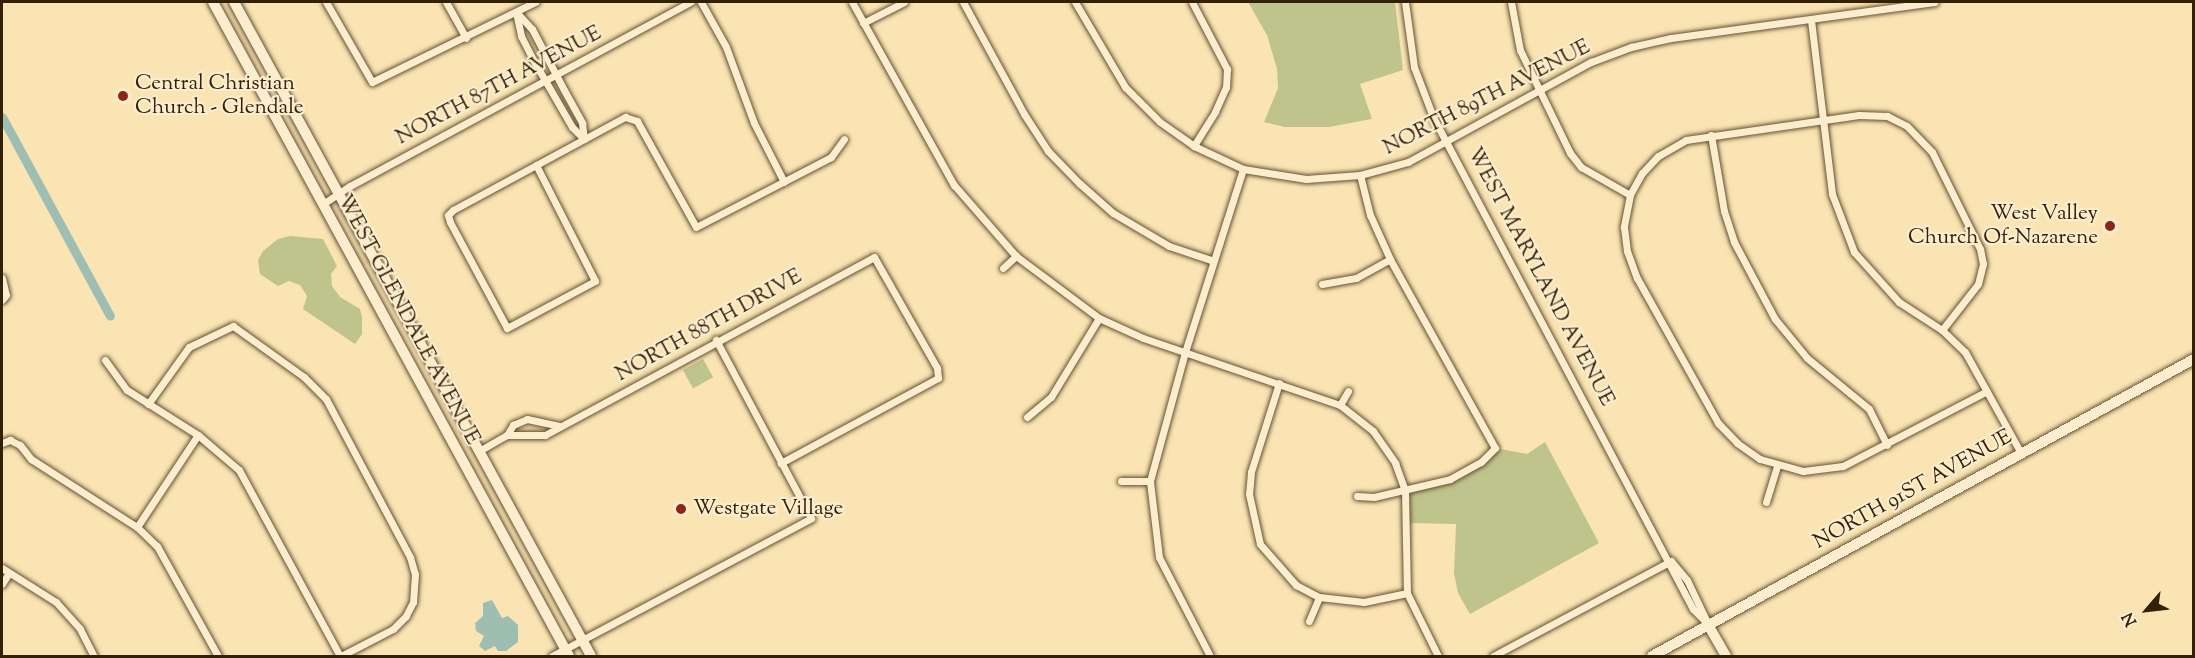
<!DOCTYPE html>
<style>
body{margin:0}
#map{position:relative;width:2195px;height:658px;overflow:hidden;background:#fae4b3;font-family:"Sorts Mill Goudy",serif}
div>[style]{position:absolute}
[style*='--x']{left:calc(var(--x)*1px);top:calc(var(--y)*1px);width:calc(var(--w)*1px);rotate:calc(var(--a)*1deg)}
.green>*{inset:0;background:#bfc48c;transform-origin:0 0}
.water>*{inset:0;background:#9fbeb2}
.canal>*{height:9px;margin:-4.5px;padding:0 4.5px;transform-origin:4.5px;border-radius:4.5px;background:#9fbeb2}
.roads{filter:drop-shadow(0 0 2px #645132) drop-shadow(0 0 2px #645132)}
.minor>*{height:7px;margin:-3.5px;padding:0 3.5px;transform-origin:3.5px;border-radius:3.5px;background:#fcedce}
.secondary>*{height:10px;margin:-5px;padding:0 5px;transform-origin:5px;border-radius:5px;background:#fcedce}
.dots>*{width:16px;height:16px;translate:-50% -50%;box-sizing:border-box;border:3px solid #fcedce;border-radius:50%}
span{translate:-50% -50%;white-space:nowrap;text-align:center;line-height:1.15;-webkit-text-stroke:4.5px #fcedce;paint-order:stroke}
.poi-label{font-size:21px;color:#322007}
.left{translate:0 -50%;text-align:left}
.right{translate:-100% -50%;text-align:right}
.street-label{font-size:21px;color:#322007}
.frame{position:absolute;inset:0;border:3px solid #322007;pointer-events:none}
.north{position:absolute;left:2117px;top:580px;width:60px;height:60px;-webkit-text-stroke:4px #fcedce;paint-order:stroke;rotate:242deg;font-size:16px;font-weight:700;line-height:24px;text-align:center;color:#322007}
.north::after{content:'';display:block;margin:auto;width:21px;height:27px;background:#322007;clip-path:polygon(50% 0,100% 100%,50% 72%,0 100%)}
</style>
<div id="map">
<div class="green">
<div style="clip-path:polygon(1248px 2px,1395px 2px,1403px 70px,1360px 84px,1372px 119px,1329px 127px,1285px 127px,1264px 122px,1278px 88px,1277px 69px,1267px 35px)"></div>
<div style="clip-path:polygon(290px 236px,323px 239px,337px 266px,331px 274px,332px 286px,340px 297px,360px 309px,362px 317px,362px 334px,355px 344px,303px 309px,307px 296px,300px 285px,289px 281px,278px 286px,260px 274px,258px 260px,263px 251px,278px 239px)"></div>
<div style="left:703px;top:359px;width:21px;height:23px;rotate:61deg"></div>
<div style="clip-path:polygon(1545px 442px,1599px 543px,1470px 614px,1458px 593px,1454px 573px,1456px 524px,1408px 523px,1405px 490px,1463px 472px,1495px 448px,1527px 454px)"></div>
</div>
<div class="water">
<div style="clip-path:polygon(492px 600px,502px 618px,508px 616px,518px 625px,518px 642px,506px 651px,498px 651px,495px 646px,485px 651px,479px 646px,484px 636px,476px 631px,475px 623px,483px 616px,483px 603px)"></div>
</div>
<div class="canal">
<div style="--x:2;--y:117;--w:226;--a:61.5"></div>
</div>
<div class="roads">
<div class="minor">
<div style="--x:326;--y:2;--w:92;--a:60.1"></div>
<div style="--x:372;--y:82;--w:182;--a:-26.1"></div>
<div style="--x:446;--y:2;--w:41;--a:60.9"></div>
<div style="--x:701;--y:2;--w:51;--a:60.9"></div>
<div style="--x:726;--y:47;--w:81;--a:69.8"></div>
<div style="--x:754;--y:123;--w:66;--a:63"></div>
<div style="--x:852;--y:2;--w:210;--a:60.9"></div>
<div style="--x:954;--y:185;--w:94;--a:48.9"></div>
<div style="--x:1016;--y:256;--w:104;--a:36.8"></div>
<div style="--x:1099;--y:318;--w:48;--a:24.4"></div>
<div style="--x:1143;--y:338;--w:208;--a:18.8"></div>
<div style="--x:1340;--y:405;--w:42;--a:38.2"></div>
<div style="--x:1373;--y:431;--w:39;--a:55"></div>
<div style="--x:1395;--y:463;--w:29;--a:70"></div>
<div style="--x:1405;--y:490;--w:103;--a:88.9"></div>
<div style="--x:1407;--y:593;--w:70;--a:63.8"></div>
<div style="--x:963;--y:2;--w:128;--a:61.4"></div>
<div style="--x:1024;--y:114;--w:44;--a:57"></div>
<div style="--x:1048;--y:151;--w:45;--a:45.9"></div>
<div style="--x:1079;--y:183;--w:45;--a:41.4"></div>
<div style="--x:1113;--y:213;--w:65;--a:30.5"></div>
<div style="--x:1169;--y:246;--w:47;--a:18.4"></div>
<div style="--x:1075;--y:2;--w:99;--a:59.5"></div>
<div style="--x:1125;--y:87;--w:49;--a:45"></div>
<div style="--x:1160;--y:122;--w:42;--a:35.2"></div>
<div style="--x:1194;--y:146;--w:54;--a:25.1"></div>
<div style="--x:1243;--y:169;--w:64;--a:9"></div>
<div style="--x:1306;--y:179;--w:54;--a:-4.2"></div>
<div style="--x:1360;--y:175;--w:50;--a:-15.2"></div>
<div style="--x:1408;--y:162;--w:209;--a:-28.7"></div>
<div style="--x:1591;--y:62;--w:43;--a:-20.6"></div>
<div style="--x:1631;--y:47;--w:41;--a:-12.7"></div>
<div style="--x:1671;--y:38;--w:266;--a:-7.8"></div>
<div style="--x:1192;--y:2;--w:76;--a:62.4"></div>
<div style="--x:1227;--y:69;--w:18;--a:93"></div>
<div style="--x:1226;--y:87;--w:27;--a:114"></div>
<div style="--x:1215;--y:112;--w:40;--a:122"></div>
<div style="--x:1405;--y:2;--w:66;--a:82.1"></div>
<div style="--x:1414;--y:67;--w:53;--a:69.2"></div>
<div style="--x:1433;--y:117;--w:556;--a:62.15"></div>
<div style="--x:1693;--y:609;--w:20;--a:45"></div>
<div style="--x:1511;--y:2;--w:49;--a:79.4"></div>
<div style="--x:1520;--y:50;--w:114;--a:64.1"></div>
<div style="--x:1570;--y:153;--w:18;--a:52"></div>
<div style="--x:1581;--y:167;--w:56;--a:29.7"></div>
<div style="--x:516;--y:12;--w:25;--a:78"></div>
<div style="--x:521;--y:36;--w:30;--a:63"></div>
<div style="--x:535;--y:63;--w:74;--a:60"></div>
<div style="--x:572;--y:127;--w:17;--a:45"></div>
<div style="--x:517;--y:13;--w:22;--a:47"></div>
<div style="--x:532;--y:29;--w:69;--a:62.3"></div>
<div style="--x:564;--y:90;--w:38;--a:61"></div>
<div style="--x:582;--y:123;--w:16;--a:83"></div>
<div style="--x:1811;--y:20;--w:175;--a:83.1"></div>
<div style="--x:1832;--y:194;--w:62;--a:69.2"></div>
<div style="--x:1854;--y:252;--w:67;--a:48"></div>
<div style="--x:1899;--y:302;--w:51;--a:33.1"></div>
<div style="--x:1942;--y:330;--w:32;--a:44"></div>
<div style="--x:1965;--y:352;--w:115;--a:61"></div>
<div style="--x:863;--y:23;--w:46;--a:-27.1"></div>
<div style="--x:1711;--y:135;--w:77;--a:80.3"></div>
<div style="--x:1724;--y:211;--w:33;--a:72"></div>
<div style="--x:1734;--y:242;--w:87;--a:62"></div>
<div style="--x:1775;--y:319;--w:50;--a:50.6"></div>
<div style="--x:1807;--y:358;--w:80;--a:39.4"></div>
<div style="--x:1869;--y:409;--w:40;--a:63.4"></div>
<div style="--x:536;--y:165;--w:130;--a:63"></div>
<div style="--x:595;--y:281;--w:100;--a:151.9"></div>
<div style="--x:507;--y:328;--w:120;--a:-118.3"></div>
<div style="--x:450;--y:222;--w:7;--a:-106"></div>
<div style="--x:448;--y:215;--w:7;--a:-45"></div>
<div style="--x:453;--y:210;--w:196;--a:-28.4"></div>
<div style="--x:625;--y:117;--w:13;--a:18"></div>
<div style="--x:637;--y:121;--w:121;--a:60.9"></div>
<div style="--x:696;--y:227;--w:152;--a:-27.4"></div>
<div style="--x:831;--y:157;--w:22;--a:-54"></div>
<div style="--x:323;--y:204;--w:32;--a:-34"></div>
<div style="--x:350;--y:186;--w:387;--a:-28.4"></div>
<div style="--x:1003;--y:268;--w:18;--a:-43"></div>
<div style="--x:2;--y:278;--w:17;--a:77"></div>
<div style="--x:6;--y:295;--w:6;--a:129"></div>
<div style="--x:1322;--y:284;--w:35;--a:-10"></div>
<div style="--x:1356;--y:278;--w:39;--a:-29"></div>
<div style="--x:1942;--y:330;--w:58;--a:-52"></div>
<div style="--x:1978;--y:284;--w:21;--a:-76"></div>
<div style="--x:1983;--y:264;--w:15;--a:-101"></div>
<div style="--x:1980;--y:249;--w:108;--a:-116.3"></div>
<div style="--x:1932;--y:152;--w:36;--a:-134"></div>
<div style="--x:1907;--y:126;--w:22;--a:-153"></div>
<div style="--x:1887;--y:116;--w:28;--a:-178"></div>
<div style="--x:1859;--y:115;--w:175;--a:171.8"></div>
<div style="--x:1686;--y:140;--w:32;--a:150"></div>
<div style="--x:1658;--y:156;--w:23;--a:133"></div>
<div style="--x:1642;--y:173;--w:25;--a:119"></div>
<div style="--x:1630;--y:195;--w:33;--a:101"></div>
<div style="--x:1624;--y:227;--w:24;--a:83"></div>
<div style="--x:1627;--y:251;--w:29;--a:70"></div>
<div style="--x:1637;--y:278;--w:166;--a:60.8"></div>
<div style="--x:1718;--y:423;--w:28;--a:46"></div>
<div style="--x:1737;--y:443;--w:28;--a:35"></div>
<div style="--x:1760;--y:459;--w:45;--a:15.6"></div>
<div style="--x:1803;--y:471;--w:40;--a:-7.1"></div>
<div style="--x:1843;--y:466;--w:162;--a:-27.5"></div>
<div style="--x:105;--y:360;--w:37;--a:54"></div>
<div style="--x:127;--y:390;--w:84;--a:32.4"></div>
<div style="--x:198;--y:435;--w:54;--a:40.5"></div>
<div style="--x:239;--y:470;--w:212;--a:61.5"></div>
<div style="--x:1279;--y:383;--w:93;--a:107.5"></div>
<div style="--x:1251;--y:472;--w:22;--a:95"></div>
<div style="--x:1249;--y:494;--w:51;--a:77.6"></div>
<div style="--x:1260;--y:544;--w:55;--a:48.7"></div>
<div style="--x:1296;--y:585;--w:26;--a:28"></div>
<div style="--x:1319;--y:597;--w:45;--a:6.3"></div>
<div style="--x:1364;--y:602;--w:44;--a:-11.8"></div>
<div style="--x:148;--y:404;--w:70;--a:-54.3"></div>
<div style="--x:189;--y:347;--w:49;--a:-25.5"></div>
<div style="--x:233;--y:326;--w:87;--a:35.7"></div>
<div style="--x:304;--y:377;--w:31;--a:45"></div>
<div style="--x:326;--y:399;--w:179;--a:62"></div>
<div style="--x:410;--y:557;--w:18;--a:74"></div>
<div style="--x:415;--y:574;--w:28;--a:94"></div>
<div style="--x:413;--y:602;--w:16;--a:117"></div>
<div style="--x:406;--y:616;--w:18;--a:135"></div>
<div style="--x:393;--y:629;--w:59;--a:152.6"></div>
<div style="--x:1340;--y:405;--w:16;--a:-60"></div>
<div style="--x:1027;--y:417;--w:31;--a:-40"></div>
<div style="--x:1051;--y:397;--w:92;--a:-58.7"></div>
<div style="--x:507;--y:435;--w:38;--a:0"></div>
<div style="--x:545;--y:435;--w:374;--a:-28.4"></div>
<div style="--x:874;--y:257;--w:128;--a:60.4"></div>
<div style="--x:937;--y:368;--w:10;--a:84"></div>
<div style="--x:938;--y:378;--w:179;--a:151.6"></div>
<div style="--x:2;--y:443;--w:9;--a:-21"></div>
<div style="--x:10;--y:440;--w:11;--a:27"></div>
<div style="--x:20;--y:445;--w:18;--a:52"></div>
<div style="--x:31;--y:459;--w:126;--a:32.7"></div>
<div style="--x:137;--y:527;--w:28;--a:44"></div>
<div style="--x:157;--y:546;--w:126;--a:61"></div>
<div style="--x:479;--y:451;--w:32;--a:-30"></div>
<div style="--x:507;--y:435;--w:12;--a:-59"></div>
<div style="--x:513;--y:425;--w:15;--a:-23"></div>
<div style="--x:527;--y:419;--w:34;--a:12"></div>
<div style="--x:1121;--y:481;--w:29;--a:0"></div>
<div style="--x:1357;--y:496;--w:17;--a:3"></div>
<div style="--x:1374;--y:497;--w:78;--a:-13.3"></div>
<div style="--x:1450;--y:479;--w:35;--a:-29"></div>
<div style="--x:1481;--y:462;--w:20;--a:-45"></div>
<div style="--x:1495;--y:448;--w:216;--a:-119.1"></div>
<div style="--x:1390;--y:259;--w:48;--a:-114.4"></div>
<div style="--x:1370;--y:215;--w:41;--a:-104"></div>
<div style="--x:1766;--y:502;--w:38;--a:-73"></div>
<div style="--x:137;--y:527;--w:110;--a:-56.5"></div>
<div style="--x:1671;--y:561;--w:25;--a:50"></div>
<div style="--x:1687;--y:580;--w:47;--a:64.5"></div>
<div style="--x:2;--y:568;--w:64;--a:32.2"></div>
<div style="--x:56;--y:602;--w:36;--a:48"></div>
<div style="--x:80;--y:629;--w:30;--a:63"></div>
<div style="--x:2;--y:584;--w:13;--a:-58"></div>
<div style="--x:1309;--y:621;--w:26;--a:-67"></div>
<div style="--x:552;--y:656;--w:293;--a:-28"></div>
<div style="--x:811;--y:518;--w:202;--a:-118.1"></div>
<div style="--x:1210;--y:656;--w:111;--a:-117.3"></div>
<div style="--x:1159;--y:557;--w:77;--a:-96.8"></div>
<div style="--x:1150;--y:481;--w:134;--a:-74.8"></div>
<div style="--x:1185;--y:352;--w:192;--a:-72.4"></div>
<div style="--x:1493;--y:656;--w:202;--a:-28.1"></div>
</div>
<div class="secondary">
<div style="--x:213;--y:2;--w:745;--a:61.44"></div>
<div style="--x:234;--y:2;--w:745;--a:61.37"></div>
<div style="--x:1707;--y:623;--w:38;--a:60"></div>
<div style="--x:1652;--y:656;--w:618;--a:-28.72"></div>
</div>
</div>
<div class="dots">
<div style="left:123px;top:96px;background:#8f2418"></div>
<div style="left:2110px;top:226px;background:#8f2418"></div>
<div style="left:681px;top:509px;background:#8f2418"></div>
</div>
<div class="poi-label">
<span class="left" style="left:135px;top:96px">Central Christian<br>Church - Glendale</span>
<span class="right" style="left:2098px;top:226px">West Valley<br>Church Of-Nazarene</span>
<span class="left" style="left:693px;top:509px">Westgate Village</span>
</div>
<div class="street-label">
<span style="left:499px;top:86px;rotate:-28deg">NORTH 87TH AVENUE</span>
<span style="left:1487px;top:98px;rotate:-27deg">NORTH 89TH AVENUE</span>
<span style="left:1540px;top:277px;rotate:62deg">WEST MARYLAND AVENUE</span>
<span style="left:408px;top:320px;rotate:62deg">WEST GLENDALE AVENUE</span>
<span style="left:709px;top:326px;rotate:-29deg">NORTH 88TH DRIVE</span>
<span style="left:1913px;top:490px;rotate:-29deg">NORTH 91ST AVENUE</span>
</div>
<div class="frame"></div>
<div class="north">N</div>
</div>
